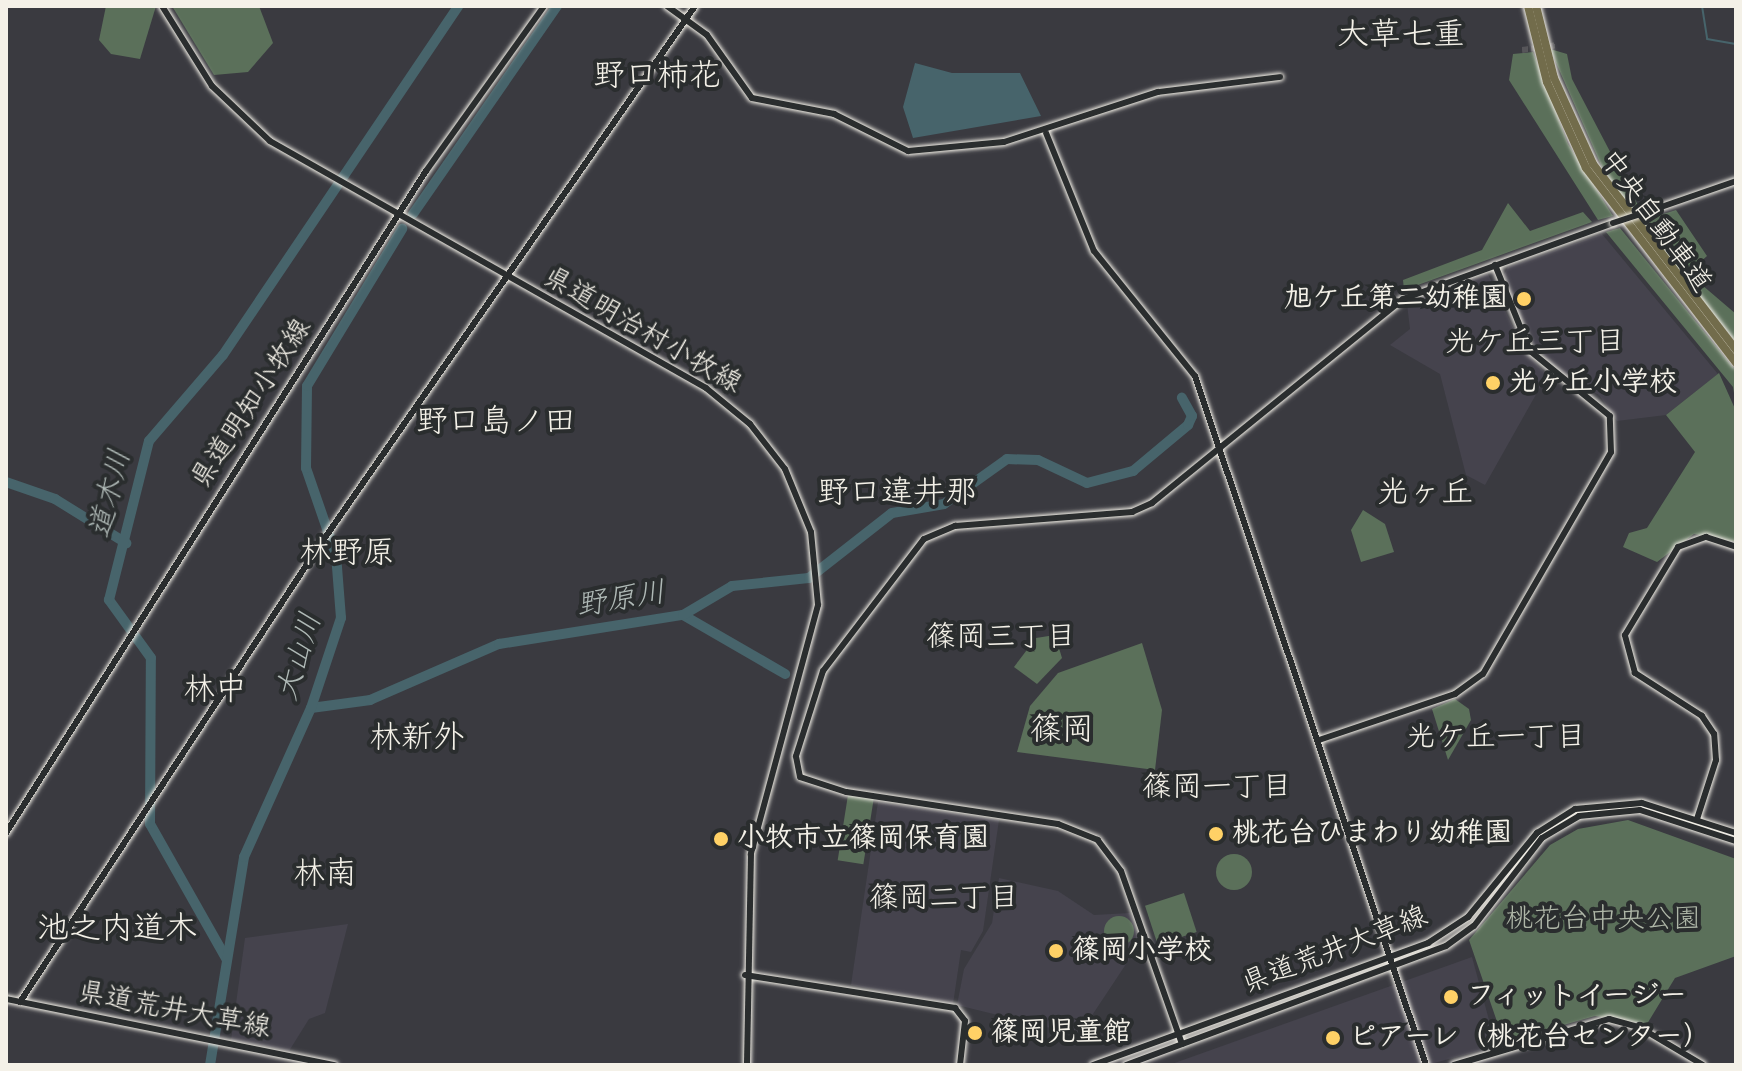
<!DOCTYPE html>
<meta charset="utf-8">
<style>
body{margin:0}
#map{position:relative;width:1742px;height:1071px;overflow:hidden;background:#3a3a40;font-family:Mynerve,"Klee One",sans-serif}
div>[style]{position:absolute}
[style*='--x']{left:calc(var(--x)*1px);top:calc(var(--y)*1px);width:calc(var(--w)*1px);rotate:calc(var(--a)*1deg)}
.built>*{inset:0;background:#45434d}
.green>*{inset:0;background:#5b705a;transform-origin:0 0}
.round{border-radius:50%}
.water>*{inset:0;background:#47646b}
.stream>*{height:2px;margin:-1px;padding:0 1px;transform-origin:1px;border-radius:1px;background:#47646b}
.river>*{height:10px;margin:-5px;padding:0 5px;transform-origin:5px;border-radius:5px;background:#47646b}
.secondary-tunnel>*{height:6px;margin-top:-3px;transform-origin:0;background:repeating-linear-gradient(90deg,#565559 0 6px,transparent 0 9px)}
.roads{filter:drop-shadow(0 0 2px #f4f1e8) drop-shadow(0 0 2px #f4f1e8)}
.secondary>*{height:6px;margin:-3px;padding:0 3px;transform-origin:3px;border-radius:3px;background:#2a2d2e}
.highway>*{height:8px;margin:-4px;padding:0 4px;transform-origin:4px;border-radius:4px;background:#726c4b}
.bridges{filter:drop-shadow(0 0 2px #f4f1e8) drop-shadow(0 0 2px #f4f1e8)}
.secondary-bridge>*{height:6px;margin:-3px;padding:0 3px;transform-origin:3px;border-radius:3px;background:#2a2d2e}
.dots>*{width:22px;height:22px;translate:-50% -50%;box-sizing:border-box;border:4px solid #2a2d2e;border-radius:50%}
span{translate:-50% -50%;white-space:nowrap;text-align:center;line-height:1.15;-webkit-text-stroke:8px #2a2d2e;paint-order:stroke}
.street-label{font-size:28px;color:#f4f1e8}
.poi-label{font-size:28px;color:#f4f1e8;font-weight:700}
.right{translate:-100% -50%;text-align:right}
.left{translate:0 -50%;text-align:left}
.park-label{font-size:28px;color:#afb7a8}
.neighbourhood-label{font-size:30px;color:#f4f1e8}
.water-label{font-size:30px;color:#afb9b6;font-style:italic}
.quarter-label{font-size:32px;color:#f4f1e8}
.frame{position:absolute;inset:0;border:8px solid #f4f1e8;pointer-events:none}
</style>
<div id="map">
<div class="built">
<div style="clip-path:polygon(1602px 234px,1718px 374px,1666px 415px,1617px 421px,1599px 395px,1554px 368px,1527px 336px,1504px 275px,1508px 267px)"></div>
<div style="clip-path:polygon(1488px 274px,1524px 351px,1547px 375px,1485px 485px,1466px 475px,1440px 374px,1390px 345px,1410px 329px,1407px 304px)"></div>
<div style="clip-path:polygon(878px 802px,999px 820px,983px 931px,971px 952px,961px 950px,953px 1004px,851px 985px)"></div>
<div style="clip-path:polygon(999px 878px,1058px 891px,1094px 915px,1130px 913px,1140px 943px,1079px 1035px,957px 1005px,964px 969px,992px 923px)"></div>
<div style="clip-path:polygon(348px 924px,325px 1013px,309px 1019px,289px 1051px,231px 1040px,245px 938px)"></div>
<div style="clip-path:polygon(1472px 957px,1496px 1046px,1427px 1065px,1169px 1065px)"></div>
</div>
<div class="green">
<div style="clip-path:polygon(106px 6px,156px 6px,140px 59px,111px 54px,99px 40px)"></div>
<div style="clip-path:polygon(172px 6px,259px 6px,273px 43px,248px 72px,214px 75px)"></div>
<div style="clip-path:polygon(1550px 49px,1567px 54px,1572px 79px,1639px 207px,1630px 210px,1601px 165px)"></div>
<div style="clip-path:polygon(1533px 52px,1568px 144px,1613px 216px,1598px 220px,1509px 80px,1513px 54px)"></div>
<div style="clip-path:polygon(1508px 203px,1530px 231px,1583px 212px,1592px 222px,1404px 290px,1403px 280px,1482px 250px)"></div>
<div style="clip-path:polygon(1676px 210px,1707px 256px,1688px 273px,1736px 314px,1736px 342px,1638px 222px)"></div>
<div style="clip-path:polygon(1620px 228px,1736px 371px,1736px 405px,1733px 387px,1606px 232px)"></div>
<div style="clip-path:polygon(1719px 373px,1736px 411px,1736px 542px,1694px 534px,1657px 562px,1623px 547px,1629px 533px,1647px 528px,1695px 452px,1666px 415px)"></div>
<div style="clip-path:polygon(1363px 510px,1385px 524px,1394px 552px,1361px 562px,1351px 530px)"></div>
<div style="clip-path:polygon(1055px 635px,1062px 658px,1037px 684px,1014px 667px,1036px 638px)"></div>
<div style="clip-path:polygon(1142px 643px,1162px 710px,1155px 770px,1017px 752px,1030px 706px,1058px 673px)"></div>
<div style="clip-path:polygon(1455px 699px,1469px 709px,1471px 720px,1448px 760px,1432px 709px)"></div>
<div style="left:848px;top:795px;width:26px;height:66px;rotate:9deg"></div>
<div style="clip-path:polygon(1628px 820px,1736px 859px,1736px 956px,1675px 978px,1647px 1024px,1595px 1016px,1504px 1042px,1469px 940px,1550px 845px,1578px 829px)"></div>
<div class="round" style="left:1216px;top:854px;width:36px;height:36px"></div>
<div style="left:1184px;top:893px;width:41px;height:41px;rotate:72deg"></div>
<div class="round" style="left:1104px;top:916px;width:30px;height:30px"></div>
</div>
<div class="water">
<div style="clip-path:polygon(915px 63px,952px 73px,1020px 73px,1041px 116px,913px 138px,903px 107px)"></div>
</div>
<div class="stream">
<div style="--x:1702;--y:6;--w:33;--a:81"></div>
<div style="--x:1707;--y:39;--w:29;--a:10"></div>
</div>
<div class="river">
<div style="--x:413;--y:214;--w:253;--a:-55.3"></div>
<div style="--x:6;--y:482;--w:52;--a:19.1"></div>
<div style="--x:55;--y:499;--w:84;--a:31.8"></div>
<div style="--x:683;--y:615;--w:118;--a:30"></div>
<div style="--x:311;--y:708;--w:60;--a:-7.7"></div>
<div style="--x:370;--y:700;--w:141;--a:-23.5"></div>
<div style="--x:499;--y:644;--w:186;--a:-9"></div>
<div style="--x:683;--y:615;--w:57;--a:-30.6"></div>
<div style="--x:732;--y:586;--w:77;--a:-5.9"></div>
<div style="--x:809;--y:578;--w:105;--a:-38.1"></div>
<div style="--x:892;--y:513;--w:53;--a:-9.8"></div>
<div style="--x:944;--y:504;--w:77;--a:-35.5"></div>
<div style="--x:1007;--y:459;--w:31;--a:2"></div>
<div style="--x:1038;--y:460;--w:54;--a:25.1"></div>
<div style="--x:1087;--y:483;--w:48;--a:-14.6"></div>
<div style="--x:1133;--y:471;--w:72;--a:-39.9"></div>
<div style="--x:1188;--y:425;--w:10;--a:-66"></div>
<div style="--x:1192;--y:416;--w:21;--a:-119"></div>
<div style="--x:227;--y:960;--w:156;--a:-119.5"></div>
<div style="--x:150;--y:824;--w:166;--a:-89.7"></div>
<div style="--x:151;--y:658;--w:72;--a:-125.9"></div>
<div style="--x:109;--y:600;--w:164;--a:-75.9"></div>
<div style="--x:149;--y:441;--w:113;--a:-49.3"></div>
<div style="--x:223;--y:355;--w:421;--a:-56"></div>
<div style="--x:210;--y:1065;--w:211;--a:-80.7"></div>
<div style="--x:244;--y:857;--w:163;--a:-65.8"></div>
<div style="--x:311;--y:708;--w:95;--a:-71.6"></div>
<div style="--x:341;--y:618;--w:63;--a:-94.5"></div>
<div style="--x:336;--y:555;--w:92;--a:-109"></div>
<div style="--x:306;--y:468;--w:82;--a:-89.3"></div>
<div style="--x:307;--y:386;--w:184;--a:-58.8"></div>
</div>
<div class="secondary-tunnel">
<div style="--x:1522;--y:50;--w:34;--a:-8"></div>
</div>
<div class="roads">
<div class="secondary">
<div style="--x:162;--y:6;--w:94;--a:58"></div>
<div style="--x:212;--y:86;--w:80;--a:43.5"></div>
<div style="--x:270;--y:141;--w:501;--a:29.53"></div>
<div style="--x:706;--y:388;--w:57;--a:39.3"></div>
<div style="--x:750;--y:424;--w:57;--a:52.1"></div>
<div style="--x:785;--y:469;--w:68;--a:67.6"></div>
<div style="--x:811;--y:532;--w:73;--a:84.5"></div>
<div style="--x:818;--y:605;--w:258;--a:105.1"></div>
<div style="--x:751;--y:854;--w:211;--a:91.1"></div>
<div style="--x:667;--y:6;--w:49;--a:35.9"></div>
<div style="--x:707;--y:35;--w:77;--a:54.5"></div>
<div style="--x:752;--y:98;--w:84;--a:11"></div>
<div style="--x:834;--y:114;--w:83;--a:26.6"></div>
<div style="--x:908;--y:151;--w:96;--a:-5.4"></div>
<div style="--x:1004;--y:142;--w:162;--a:-18"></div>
<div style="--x:1158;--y:92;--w:123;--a:-7"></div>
<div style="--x:1046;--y:133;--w:127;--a:67.9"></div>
<div style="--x:1094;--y:251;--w:161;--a:51.1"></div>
<div style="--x:1195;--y:376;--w:727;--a:71.47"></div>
<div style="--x:1638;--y:215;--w:104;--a:-19.1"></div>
<div style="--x:1319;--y:740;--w:144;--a:-18.7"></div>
<div style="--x:1455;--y:694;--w:34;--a:-36"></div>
<div style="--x:1483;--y:674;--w:256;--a:-60"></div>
<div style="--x:1611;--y:452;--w:36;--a:-92"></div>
<div style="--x:1610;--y:416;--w:103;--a:-140.9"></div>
<div style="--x:1530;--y:351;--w:93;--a:-112.1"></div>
<div style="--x:1697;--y:819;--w:62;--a:-72.1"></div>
<div style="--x:1716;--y:760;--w:26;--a:-94"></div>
<div style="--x:1714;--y:734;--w:22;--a:-124"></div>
<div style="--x:1702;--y:716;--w:80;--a:-147.3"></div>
<div style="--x:1635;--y:673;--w:39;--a:-105"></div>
<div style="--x:1625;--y:635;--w:103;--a:-58.9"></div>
<div style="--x:1678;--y:547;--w:30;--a:-20"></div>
<div style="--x:1706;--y:537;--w:32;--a:18"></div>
<div style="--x:6;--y:833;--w:784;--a:-57.61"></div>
<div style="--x:426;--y:171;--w:203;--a:-54.4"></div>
<div style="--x:745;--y:975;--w:213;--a:8.9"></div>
<div style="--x:955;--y:1008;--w:16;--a:52"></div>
<div style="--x:965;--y:1021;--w:44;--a:96.5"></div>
<div style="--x:6;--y:999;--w:335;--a:11.4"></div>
<div style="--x:20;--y:1002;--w:538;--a:-56.75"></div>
<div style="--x:315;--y:552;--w:665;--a:-55.16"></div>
<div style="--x:1182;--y:1044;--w:183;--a:-109.4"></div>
<div style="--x:1121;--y:871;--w:39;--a:-127"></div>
<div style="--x:1098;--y:840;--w:43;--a:-158.2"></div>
<div style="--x:1058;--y:824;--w:214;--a:-171.4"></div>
<div style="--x:846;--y:792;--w:48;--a:-161.9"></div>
<div style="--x:800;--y:777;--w:21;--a:-101"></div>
<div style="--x:796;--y:756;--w:89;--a:-72.4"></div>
<div style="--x:823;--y:671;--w:166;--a:-52.6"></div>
<div style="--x:924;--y:539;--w:34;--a:-23"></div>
<div style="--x:955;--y:526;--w:178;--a:-4.5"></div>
<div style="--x:1132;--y:512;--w:22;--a:-24"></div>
<div style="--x:1152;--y:503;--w:323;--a:-39.1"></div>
<div style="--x:1403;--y:299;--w:223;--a:-19.9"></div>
<div style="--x:1093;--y:1065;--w:357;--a:-20"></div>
<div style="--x:1428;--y:943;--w:48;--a:-33"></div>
<div style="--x:1468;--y:917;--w:109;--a:-50.6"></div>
<div style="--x:1537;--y:833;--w:45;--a:-32.3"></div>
<div style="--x:1575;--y:809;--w:67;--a:-5.1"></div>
<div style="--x:1642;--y:803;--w:99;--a:17.7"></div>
<div style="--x:1126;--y:1065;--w:341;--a:-20.4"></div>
<div style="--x:1446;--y:946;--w:34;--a:-36"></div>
<div style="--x:1474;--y:926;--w:111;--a:-52.3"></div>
<div style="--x:1542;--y:838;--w:43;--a:-30.7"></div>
<div style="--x:1579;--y:816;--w:61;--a:-5.6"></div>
<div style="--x:1640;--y:810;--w:101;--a:17.9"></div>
<div style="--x:1454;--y:1065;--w:162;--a:-16.5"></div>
<div style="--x:1609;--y:1019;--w:31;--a:15"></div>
<div style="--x:1639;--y:1027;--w:74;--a:30.7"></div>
</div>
<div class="highway">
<div style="--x:1528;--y:6;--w:78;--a:76"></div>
<div style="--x:1547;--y:82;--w:94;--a:65.6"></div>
<div style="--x:1586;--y:168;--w:246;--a:52.4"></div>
<div style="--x:1536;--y:6;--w:74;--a:76"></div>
<div style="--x:1554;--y:78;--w:94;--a:65.6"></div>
<div style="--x:1593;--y:164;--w:235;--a:52.4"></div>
</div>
</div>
<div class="bridges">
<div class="secondary-bridge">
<div style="--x:1613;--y:223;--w:26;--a:-18"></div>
</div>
</div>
<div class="dots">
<div style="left:1524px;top:299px;background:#ffd166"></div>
<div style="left:1493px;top:383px;background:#ffd166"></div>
<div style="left:1216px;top:834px;background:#ffd166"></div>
<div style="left:721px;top:839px;background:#ffd166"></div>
<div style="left:1056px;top:951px;background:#ffd166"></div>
<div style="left:1451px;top:997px;background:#ffd166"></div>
<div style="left:975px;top:1033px;background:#ffd166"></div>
<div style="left:1333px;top:1038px;background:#ffd166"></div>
</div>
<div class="street-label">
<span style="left:1655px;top:222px;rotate:54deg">中央自動車道</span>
<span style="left:642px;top:331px;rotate:30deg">県道明治村小牧線</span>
<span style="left:252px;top:404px;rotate:-57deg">県道明知小牧線</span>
<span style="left:1335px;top:951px;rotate:-21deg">県道荒井大草線</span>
<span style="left:174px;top:1011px;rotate:11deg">県道荒井大草線</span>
</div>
<div class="poi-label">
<span class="right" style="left:1508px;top:299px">旭ケ丘第二幼稚園</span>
<span class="left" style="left:1509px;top:383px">光ヶ丘小学校</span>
<span class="left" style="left:1232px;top:834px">桃花台ひまわり幼稚園</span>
<span class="left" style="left:737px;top:839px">小牧市立篠岡保育園</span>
<span class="left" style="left:1072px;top:951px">篠岡小学校</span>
<span class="left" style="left:1467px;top:997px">フィットイージー</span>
<span class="left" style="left:991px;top:1033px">篠岡児童館</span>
<span class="left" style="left:1349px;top:1038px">ピアーレ（桃花台センター）</span>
</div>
<div class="park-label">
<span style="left:1603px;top:920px">桃花台中央公園</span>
</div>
<div class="neighbourhood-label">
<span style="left:1535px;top:343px">光ケ丘三丁目</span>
<span style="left:1001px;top:638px">篠岡三丁目</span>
<span style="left:1496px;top:738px">光ケ丘一丁目</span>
<span style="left:1217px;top:788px">篠岡一丁目</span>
<span style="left:944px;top:899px">篠岡二丁目</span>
</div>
<div class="water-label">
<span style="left:111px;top:494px;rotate:-76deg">道木川</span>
<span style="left:621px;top:600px;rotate:-9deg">野原川</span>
<span style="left:300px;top:657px;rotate:-73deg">大山川</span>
</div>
<div class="quarter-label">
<span style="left:1401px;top:35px">大草七重</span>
<span style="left:657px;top:76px">野口柿花</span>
<span style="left:496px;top:422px">野口島ノ田</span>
<span style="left:897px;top:493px">野口違井那</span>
<span style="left:1425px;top:493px">光ヶ丘</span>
<span style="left:347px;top:553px">林野原</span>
<span style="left:215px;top:690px">林中</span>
<span style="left:1062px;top:730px">篠岡</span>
<span style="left:417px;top:738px">林新外</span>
<span style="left:325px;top:874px">林南</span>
<span style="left:117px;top:929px">池之内道木</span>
</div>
<div class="frame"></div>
</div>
